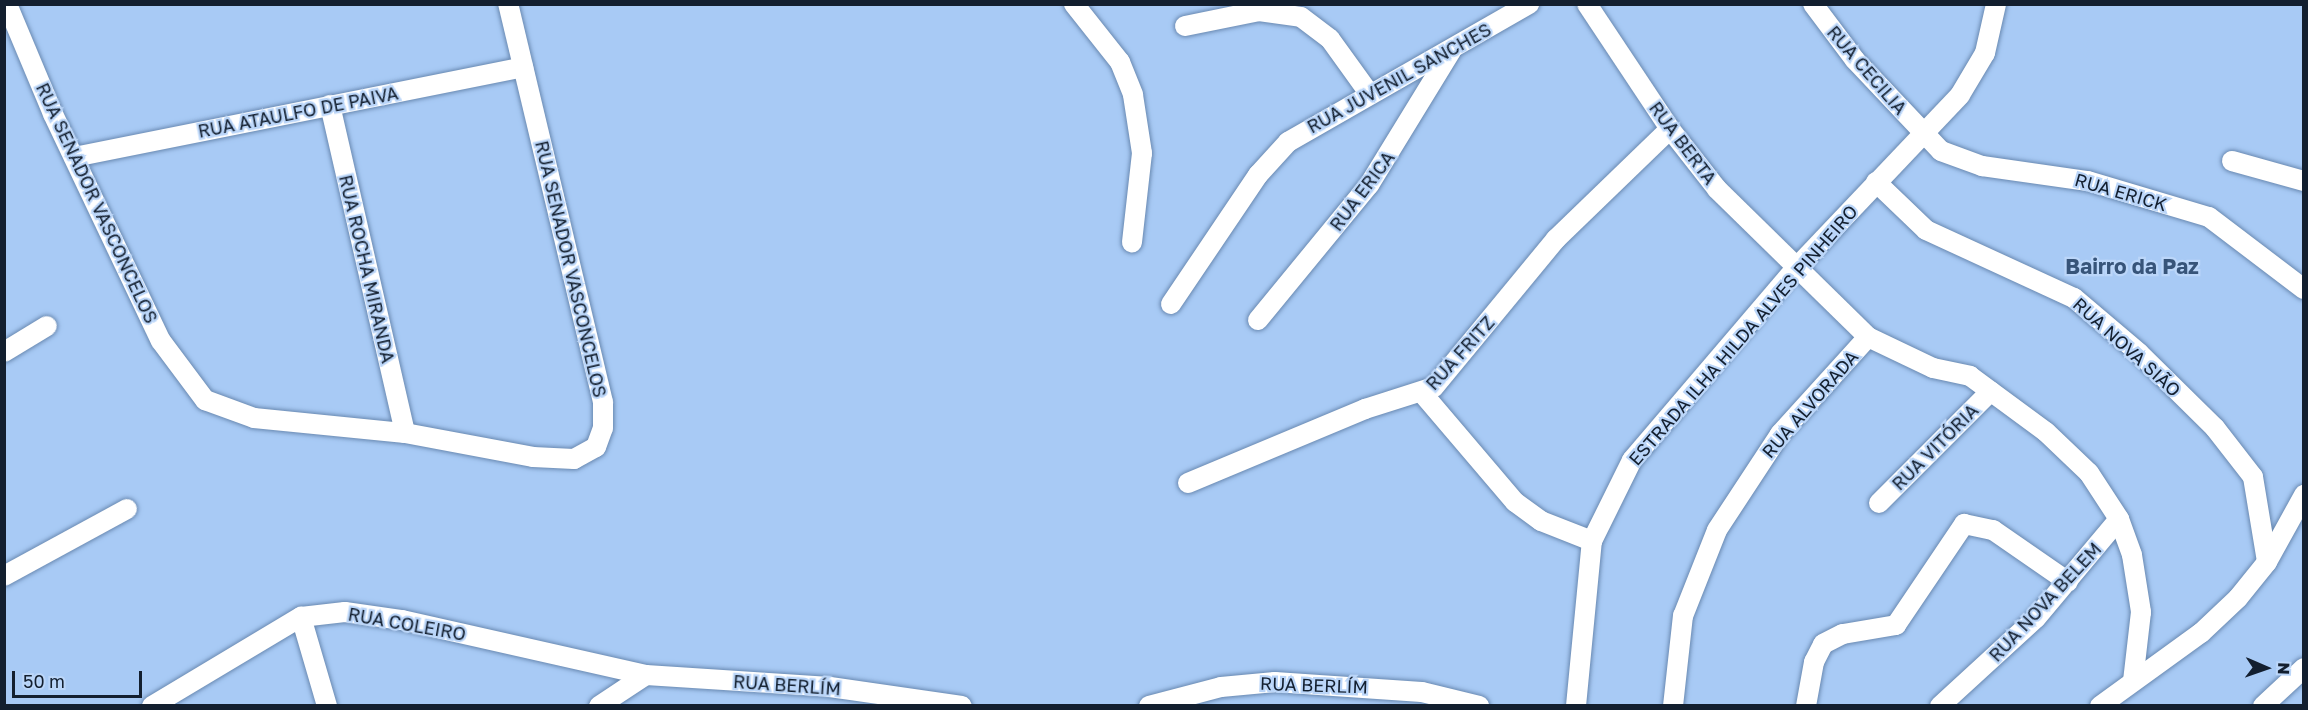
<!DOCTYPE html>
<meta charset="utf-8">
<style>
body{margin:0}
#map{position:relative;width:2308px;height:710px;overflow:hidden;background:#a8caf5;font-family:"Golos Text",sans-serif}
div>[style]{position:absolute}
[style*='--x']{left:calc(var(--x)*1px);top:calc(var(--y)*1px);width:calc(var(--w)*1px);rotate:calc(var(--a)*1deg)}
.roads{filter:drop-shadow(0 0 2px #6989b1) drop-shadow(0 0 2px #6989b1)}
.street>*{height:20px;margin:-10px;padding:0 10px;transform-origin:10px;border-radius:10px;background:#fff}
span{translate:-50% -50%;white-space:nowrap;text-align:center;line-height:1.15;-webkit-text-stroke:4.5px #bbd6f9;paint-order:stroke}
.street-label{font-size:18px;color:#131f2f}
.quarter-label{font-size:21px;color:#375479;font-weight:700}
.frame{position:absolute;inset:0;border:6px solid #131f2f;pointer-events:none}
.north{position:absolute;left:2236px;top:638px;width:60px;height:60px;-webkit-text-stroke:4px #bbd6f9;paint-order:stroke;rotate:92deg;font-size:16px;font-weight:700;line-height:24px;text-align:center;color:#131f2f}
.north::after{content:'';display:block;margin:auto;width:21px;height:27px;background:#131f2f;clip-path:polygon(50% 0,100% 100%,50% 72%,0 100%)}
.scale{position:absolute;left:12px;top:671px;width:130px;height:27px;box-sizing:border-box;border:3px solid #131f2f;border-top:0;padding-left:8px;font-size:18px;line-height:21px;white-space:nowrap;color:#131f2f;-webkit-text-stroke:4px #bbd6f9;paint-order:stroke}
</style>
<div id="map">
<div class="roads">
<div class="street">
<div style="--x:7;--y:4;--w:119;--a:67.3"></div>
<div style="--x:53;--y:114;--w:251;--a:64.6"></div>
<div style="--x:161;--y:341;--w:74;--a:53.3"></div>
<div style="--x:205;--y:400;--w:52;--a:20.2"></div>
<div style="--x:254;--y:418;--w:152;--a:5.7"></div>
<div style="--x:405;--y:433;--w:130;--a:10.6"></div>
<div style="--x:533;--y:457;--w:41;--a:2.8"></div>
<div style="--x:574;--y:459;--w:25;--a:-29"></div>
<div style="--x:596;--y:447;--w:20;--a:-70"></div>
<div style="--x:603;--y:428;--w:26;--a:-90"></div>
<div style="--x:603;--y:402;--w:409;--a:-103.4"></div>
<div style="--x:1074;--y:4;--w:74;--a:51.6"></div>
<div style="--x:1120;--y:62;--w:35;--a:68"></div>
<div style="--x:1133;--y:95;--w:59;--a:81.2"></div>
<div style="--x:1142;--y:153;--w:90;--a:96.4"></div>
<div style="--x:1587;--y:4;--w:150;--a:56.4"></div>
<div style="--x:1670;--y:129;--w:76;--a:51.9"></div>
<div style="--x:1717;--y:189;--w:211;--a:44.4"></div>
<div style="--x:1868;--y:337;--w:72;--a:25.5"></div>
<div style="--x:1933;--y:368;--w:38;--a:12"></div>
<div style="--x:1970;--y:376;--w:94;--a:36.4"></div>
<div style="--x:2046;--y:432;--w:59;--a:43.6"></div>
<div style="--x:2089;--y:473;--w:55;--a:56.9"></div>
<div style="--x:2119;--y:519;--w:38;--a:70"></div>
<div style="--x:2132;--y:555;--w:58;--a:81"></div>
<div style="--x:2141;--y:612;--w:69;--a:96.6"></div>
<div style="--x:1813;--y:4;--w:70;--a:53.1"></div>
<div style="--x:1855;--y:60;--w:125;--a:46.6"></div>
<div style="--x:1941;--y:151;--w:44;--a:20.1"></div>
<div style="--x:1982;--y:166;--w:107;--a:8.1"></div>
<div style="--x:2088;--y:181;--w:126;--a:16.6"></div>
<div style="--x:2209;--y:217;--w:119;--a:37.2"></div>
<div style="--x:1185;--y:26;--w:76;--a:-11.5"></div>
<div style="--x:1259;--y:11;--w:42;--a:8.1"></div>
<div style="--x:1301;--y:17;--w:36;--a:37"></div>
<div style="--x:1330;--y:39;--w:67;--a:54.2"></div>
<div style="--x:330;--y:105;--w:336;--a:77.1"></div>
<div style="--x:74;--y:157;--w:458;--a:-11.3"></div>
<div style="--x:2232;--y:161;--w:75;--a:15.5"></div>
<div style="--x:1876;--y:182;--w:69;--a:43.8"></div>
<div style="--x:1926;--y:230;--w:163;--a:24.7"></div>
<div style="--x:2074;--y:298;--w:85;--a:40.2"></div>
<div style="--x:2139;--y:353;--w:107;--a:44.6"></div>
<div style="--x:2215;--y:428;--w:62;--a:52.2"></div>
<div style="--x:2253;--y:477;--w:86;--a:80.6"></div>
<div style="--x:1171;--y:304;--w:156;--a:-56"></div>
<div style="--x:1258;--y:175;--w:45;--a:-47.7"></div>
<div style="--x:1288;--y:142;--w:278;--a:-29.8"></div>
<div style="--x:1258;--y:320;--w:175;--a:-50.6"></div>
<div style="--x:1369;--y:185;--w:157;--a:-58.5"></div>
<div style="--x:4;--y:352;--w:50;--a:-31.2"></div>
<div style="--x:1423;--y:394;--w:142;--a:49.6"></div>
<div style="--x:1515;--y:502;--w:32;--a:36"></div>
<div style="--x:1541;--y:521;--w:55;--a:21.4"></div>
<div style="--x:1188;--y:483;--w:192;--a:-22.7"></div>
<div style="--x:1365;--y:409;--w:72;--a:-17.7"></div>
<div style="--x:1434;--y:387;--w:192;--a:-50.5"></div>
<div style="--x:1556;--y:239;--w:158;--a:-44"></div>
<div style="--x:1879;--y:503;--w:158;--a:-45"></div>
<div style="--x:4;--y:576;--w:140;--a:-28.6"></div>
<div style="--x:301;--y:617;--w:93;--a:73.7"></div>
<div style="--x:152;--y:706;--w:174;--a:-30.9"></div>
<div style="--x:301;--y:617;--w:44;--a:-6.5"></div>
<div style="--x:345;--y:612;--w:58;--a:8"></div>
<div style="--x:402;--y:620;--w:250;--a:12.7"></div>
<div style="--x:646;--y:675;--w:184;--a:3.7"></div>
<div style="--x:830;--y:687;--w:133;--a:8.2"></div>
<div style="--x:599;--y:706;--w:56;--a:-33.4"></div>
<div style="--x:1149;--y:706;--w:74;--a:-14.8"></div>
<div style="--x:1221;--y:687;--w:54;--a:-5.3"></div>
<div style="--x:1275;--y:682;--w:147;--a:3.9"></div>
<div style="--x:1422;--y:692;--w:59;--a:13.8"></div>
<div style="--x:1576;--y:706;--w:166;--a:-84.5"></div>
<div style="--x:1592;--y:541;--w:90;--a:-63.7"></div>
<div style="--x:1632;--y:460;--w:253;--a:-49.5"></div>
<div style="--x:1796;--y:268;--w:238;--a:-46.5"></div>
<div style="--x:1960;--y:95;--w:49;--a:-59.2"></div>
<div style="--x:1985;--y:53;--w:50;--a:-77.3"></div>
<div style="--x:1673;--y:706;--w:91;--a:-83.7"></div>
<div style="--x:1683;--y:616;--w:92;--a:-68.4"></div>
<div style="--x:1717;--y:530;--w:115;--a:-56.7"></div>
<div style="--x:1780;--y:434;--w:131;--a:-47.8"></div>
<div style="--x:1806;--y:706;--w:45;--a:-79.7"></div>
<div style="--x:1814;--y:662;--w:20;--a:-63"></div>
<div style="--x:1823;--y:644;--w:22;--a:-27"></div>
<div style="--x:1843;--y:634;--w:54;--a:-9.6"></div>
<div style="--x:1896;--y:625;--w:122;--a:-56"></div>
<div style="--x:1964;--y:524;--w:30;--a:12"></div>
<div style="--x:1993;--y:530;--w:91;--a:34.7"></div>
<div style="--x:1940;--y:706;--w:130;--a:-42.5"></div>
<div style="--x:2036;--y:618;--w:129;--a:-50"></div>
<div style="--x:2100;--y:706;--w:125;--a:-35.9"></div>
<div style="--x:2201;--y:633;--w:51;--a:-43.4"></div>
<div style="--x:2238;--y:598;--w:46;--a:-51.1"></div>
<div style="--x:2267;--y:562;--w:77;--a:-61.1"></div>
<div style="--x:2263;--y:706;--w:56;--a:-42.8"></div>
</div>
</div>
<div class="street-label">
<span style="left:1867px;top:70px;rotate:49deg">RUA CECILIA</span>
<span style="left:1399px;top:78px;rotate:-29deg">RUA JUVENIL SANCHES</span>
<span style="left:298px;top:112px;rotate:-11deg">RUA ATAULFO DE PAIVA</span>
<span style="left:1683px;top:143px;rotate:53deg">RUA BERTA</span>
<span style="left:1362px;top:191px;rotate:-53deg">RUA ERICA</span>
<span style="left:2121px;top:192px;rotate:16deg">RUA ERICK</span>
<span style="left:97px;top:203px;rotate:65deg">RUA SENADOR VASCONCELOS</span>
<span style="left:367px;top:269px;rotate:77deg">RUA ROCHA MIRANDA</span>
<span style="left:571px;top:269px;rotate:77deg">RUA SENADOR VASCONCELOS</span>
<span style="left:1743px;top:335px;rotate:-49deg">ESTRADA ILHA HILDA ALVES PINHEIRO</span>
<span style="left:2127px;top:347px;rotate:42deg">RUA NOVA SIÃO</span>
<span style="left:1460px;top:353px;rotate:-48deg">RUA FRITZ</span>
<span style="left:1810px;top:404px;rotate:-49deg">RUA ALVORADA</span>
<span style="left:1935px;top:447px;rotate:-45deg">RUA VITÓRIA</span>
<span style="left:2045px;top:602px;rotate:-47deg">RUA NOVA BELEM</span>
<span style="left:407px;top:624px;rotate:10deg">RUA COLEIRO</span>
<span style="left:787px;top:685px;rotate:4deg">RUA BERLÍM</span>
<span style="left:1314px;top:685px;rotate:2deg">RUA BERLÍM</span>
</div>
<div class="quarter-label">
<span style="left:2132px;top:266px">Bairro da Paz</span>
</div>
<div class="frame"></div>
<div class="north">N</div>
<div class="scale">50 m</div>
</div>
